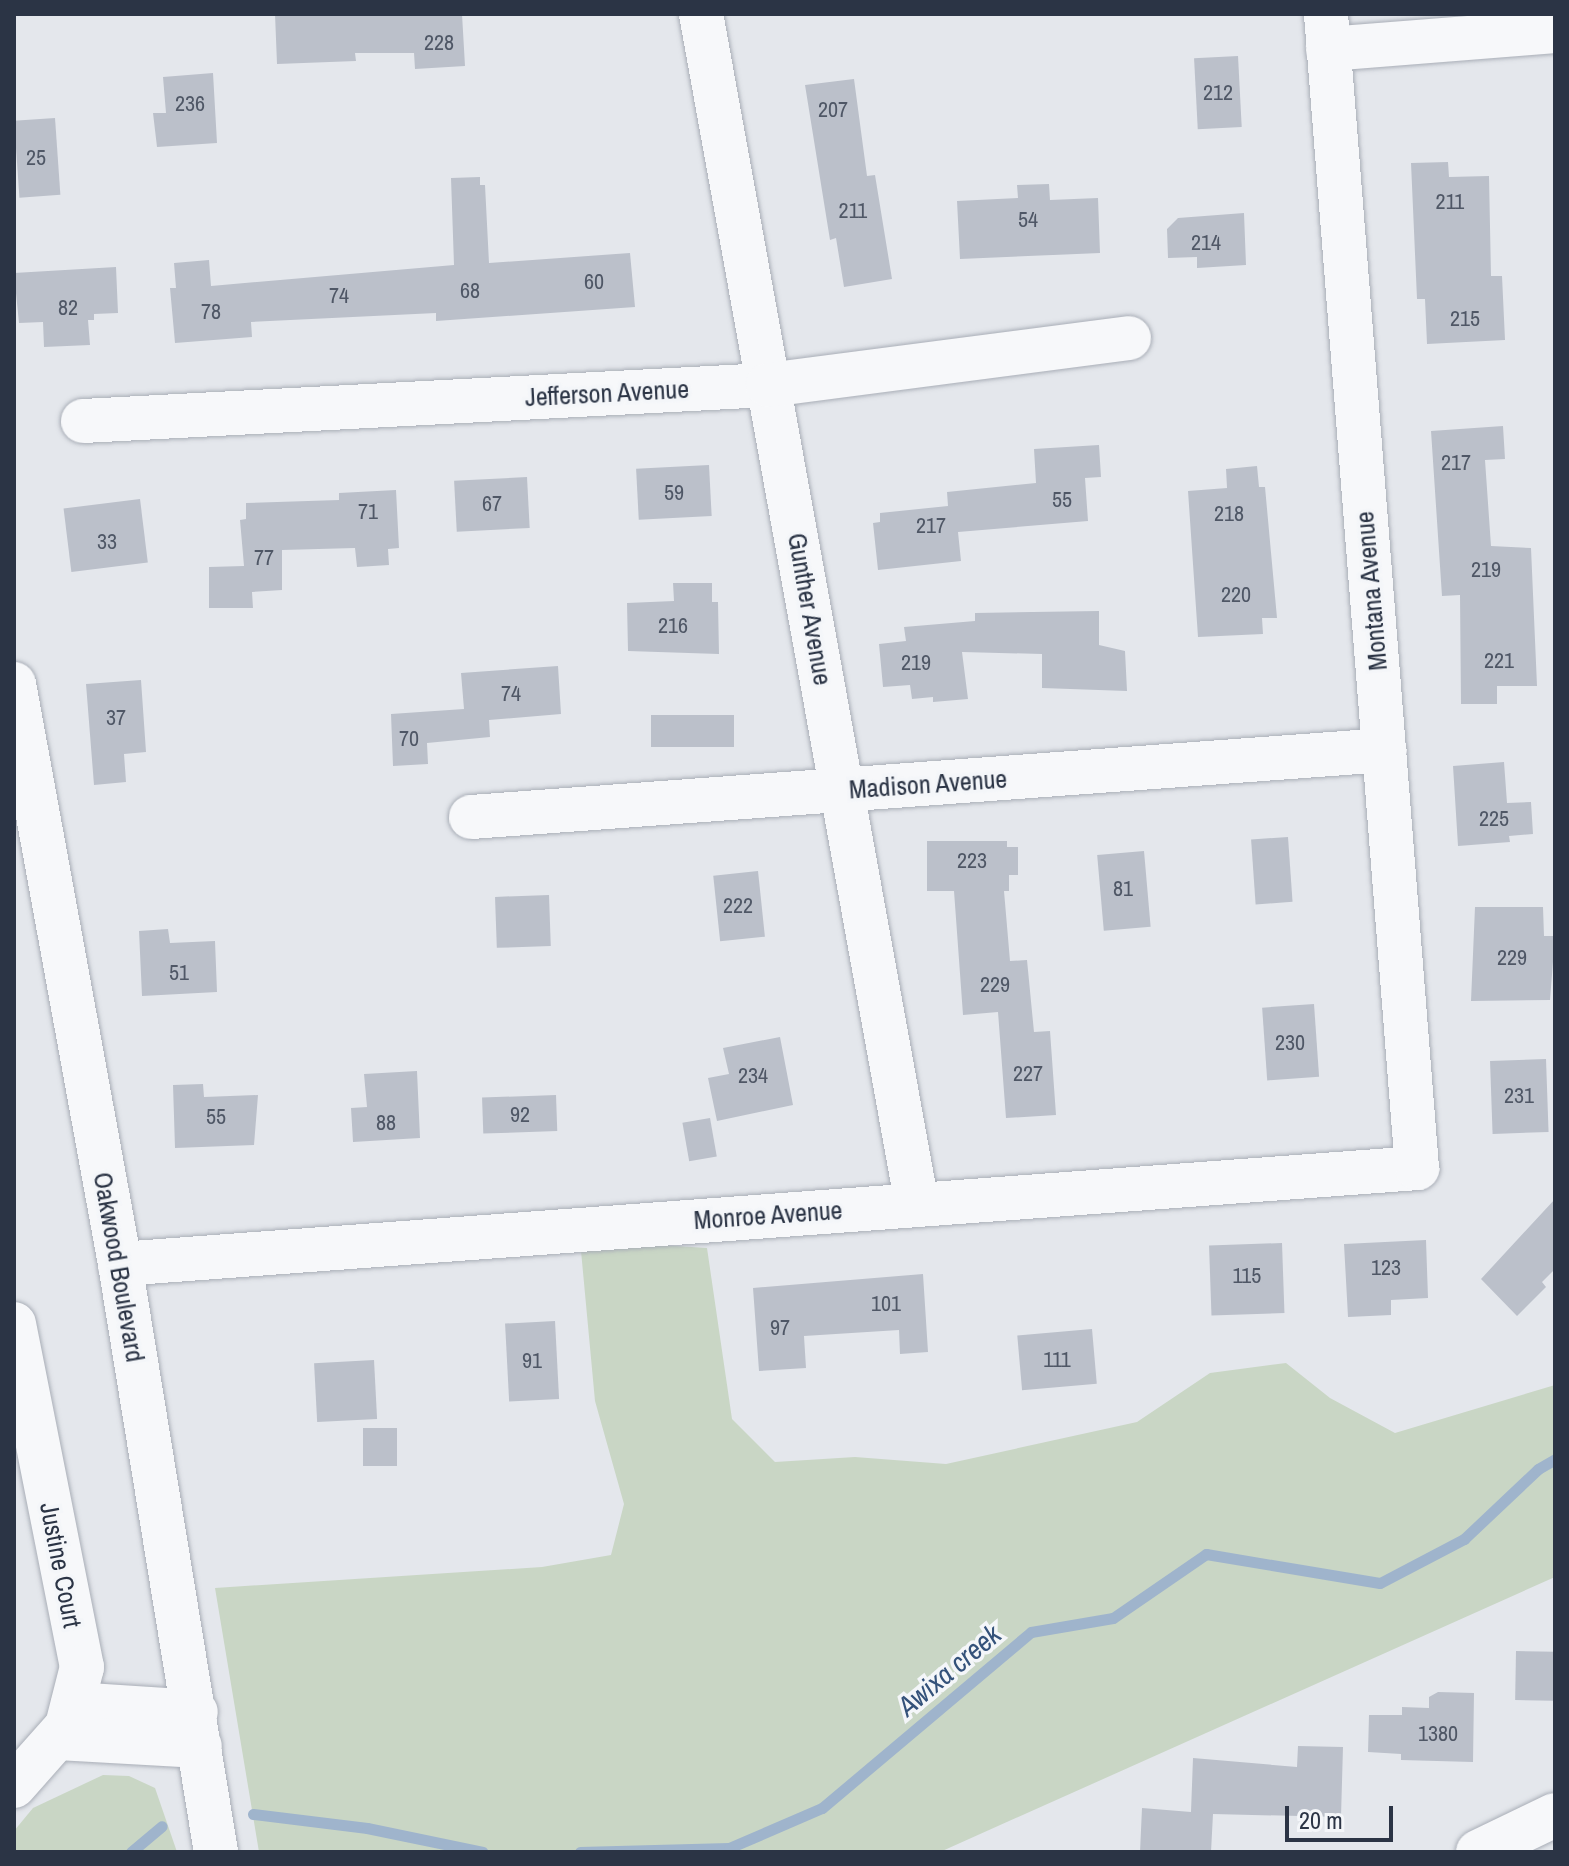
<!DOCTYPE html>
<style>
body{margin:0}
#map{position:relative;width:1569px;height:1866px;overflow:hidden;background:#e4e7ec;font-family:"Archivo Narrow",sans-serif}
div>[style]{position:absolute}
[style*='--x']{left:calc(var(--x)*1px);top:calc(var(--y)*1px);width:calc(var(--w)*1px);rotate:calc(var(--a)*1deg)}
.green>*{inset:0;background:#c9d6c5}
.stream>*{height:11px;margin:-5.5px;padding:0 5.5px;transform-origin:5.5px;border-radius:5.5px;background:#9fb4cc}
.building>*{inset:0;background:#bbc0ca;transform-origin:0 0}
.roads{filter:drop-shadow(0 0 2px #a9aeb7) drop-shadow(0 0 2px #a9aeb7)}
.minor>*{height:44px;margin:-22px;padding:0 22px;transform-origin:22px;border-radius:22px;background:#f7f8fa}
span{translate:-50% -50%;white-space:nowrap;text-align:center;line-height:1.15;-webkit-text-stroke:7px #f4f6f9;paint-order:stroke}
.number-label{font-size:22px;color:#4f5766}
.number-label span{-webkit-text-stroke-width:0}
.street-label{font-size:26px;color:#2b3445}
.water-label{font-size:28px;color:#34527a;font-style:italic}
.frame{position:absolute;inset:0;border:16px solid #2b3445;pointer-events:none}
.scale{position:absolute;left:1285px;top:1806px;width:108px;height:36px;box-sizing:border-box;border:4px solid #2b3445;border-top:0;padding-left:10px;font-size:24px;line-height:28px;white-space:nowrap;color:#2b3445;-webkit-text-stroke:6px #f4f6f9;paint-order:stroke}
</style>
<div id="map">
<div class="green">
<div style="clip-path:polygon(580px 1240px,707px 1248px,732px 1419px,775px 1462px,855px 1457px,946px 1464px,1137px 1422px,1210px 1373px,1286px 1363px,1330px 1398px,1395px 1433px,1555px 1385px,1555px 1577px,940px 1852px,259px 1852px,215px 1588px,542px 1567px,611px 1555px,624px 1504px,595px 1401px)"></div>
<div style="clip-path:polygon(103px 1775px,129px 1776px,155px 1788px,177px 1852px,14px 1852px,14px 1831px,33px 1808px)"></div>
</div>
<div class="stream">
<div style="--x:253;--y:1814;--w:115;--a:7"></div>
<div style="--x:367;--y:1828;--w:118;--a:11.7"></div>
<div style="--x:131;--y:1852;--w:40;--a:-40"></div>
<div style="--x:580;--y:1852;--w:149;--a:-1.5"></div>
<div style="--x:729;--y:1848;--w:101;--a:-23.3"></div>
<div style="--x:822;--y:1808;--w:273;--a:-40.1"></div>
<div style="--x:1031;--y:1632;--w:83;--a:-9.7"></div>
<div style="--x:1113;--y:1618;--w:113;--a:-34.5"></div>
<div style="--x:1206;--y:1554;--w:176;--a:9.5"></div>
<div style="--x:1380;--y:1583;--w:95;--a:-27.6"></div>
<div style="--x:1464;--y:1539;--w:102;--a:-43.4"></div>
<div style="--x:1538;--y:1469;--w:20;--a:-30"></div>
</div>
<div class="building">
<div style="clip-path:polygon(275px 14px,462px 14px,465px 66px,415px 69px,414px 53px,355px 53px,356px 61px,277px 64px)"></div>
<div style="left:1238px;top:56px;width:71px;height:44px;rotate:87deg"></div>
<div style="clip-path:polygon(213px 73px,217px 143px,157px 147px,153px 113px,166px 113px,163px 77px)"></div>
<div style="clip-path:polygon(854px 79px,867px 176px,875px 175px,892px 279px,844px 287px,836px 238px,830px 240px,805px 85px)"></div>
<div style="left:55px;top:118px;width:77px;height:41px;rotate:86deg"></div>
<div style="clip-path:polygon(1448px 162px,1449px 177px,1489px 176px,1491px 276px,1502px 276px,1505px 340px,1427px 344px,1425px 299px,1417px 299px,1411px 163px)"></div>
<div style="clip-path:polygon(480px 177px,480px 185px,485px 185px,489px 263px,630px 253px,635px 307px,436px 321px,436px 313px,251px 322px,252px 337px,175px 343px,170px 288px,176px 288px,174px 263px,209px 260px,211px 286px,454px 265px,451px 178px)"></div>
<div style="clip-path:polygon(1049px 184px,1050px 200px,1098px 198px,1100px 253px,960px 259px,957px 201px,1018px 198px,1017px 185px)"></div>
<div style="clip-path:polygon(1244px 213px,1246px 265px,1197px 268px,1197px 257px,1168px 258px,1167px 229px,1178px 218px)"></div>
<div style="clip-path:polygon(116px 267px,118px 313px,94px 314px,94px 320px,88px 320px,90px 345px,44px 347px,43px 322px,19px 323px,14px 273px)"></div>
<div style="clip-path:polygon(1503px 426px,1505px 459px,1485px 460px,1491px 546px,1531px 548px,1537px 686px,1497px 686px,1497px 704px,1461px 704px,1460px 595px,1442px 596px,1431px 431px)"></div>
<div style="clip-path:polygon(1099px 445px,1101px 477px,1085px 478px,1088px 521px,958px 532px,961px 561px,878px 570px,873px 523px,880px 522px,880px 513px,948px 506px,947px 492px,1036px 483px,1034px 449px)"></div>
<div style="left:709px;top:465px;width:51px;height:73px;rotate:87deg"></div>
<div style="clip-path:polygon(1257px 466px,1259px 487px,1265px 487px,1277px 618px,1262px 618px,1263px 634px,1198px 637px,1188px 491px,1227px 488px,1226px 469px)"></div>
<div style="left:527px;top:477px;width:51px;height:73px;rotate:87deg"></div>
<div style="clip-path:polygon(396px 490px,399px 548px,388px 549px,389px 565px,357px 567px,355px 548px,282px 550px,282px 590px,252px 592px,253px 608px,209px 608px,209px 567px,244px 566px,240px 520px,246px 519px,246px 503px,339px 500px,339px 493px)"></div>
<div style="left:140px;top:499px;width:64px;height:77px;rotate:83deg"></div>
<div style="clip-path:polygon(673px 583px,712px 583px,712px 602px,718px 602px,719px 654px,628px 651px,627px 603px,674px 601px)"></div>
<div style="clip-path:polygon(1099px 611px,1099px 645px,1125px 651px,1127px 691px,1042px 688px,1042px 654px,962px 652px,968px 699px,933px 702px,933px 697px,912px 699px,910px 685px,883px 687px,879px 644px,906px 641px,904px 627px,975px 621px,975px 613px)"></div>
<div style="clip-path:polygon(558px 666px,561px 714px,489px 720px,490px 737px,427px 743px,428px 764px,393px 766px,391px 714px,464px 709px,461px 673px)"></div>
<div style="clip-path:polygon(141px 680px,146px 752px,124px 754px,126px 782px,94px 785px,86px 684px)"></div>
<div style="left:734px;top:715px;width:32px;height:83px;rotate:90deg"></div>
<div style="clip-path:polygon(1504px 762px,1507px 803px,1531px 802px,1533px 834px,1509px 836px,1510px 842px,1458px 846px,1453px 766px)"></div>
<div style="left:1288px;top:837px;width:65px;height:37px;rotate:86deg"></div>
<div style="clip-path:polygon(927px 841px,1007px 841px,1007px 847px,1018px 847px,1018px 875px,1009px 875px,1009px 891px,1004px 891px,1010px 961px,1027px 960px,1034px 1032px,1050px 1031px,1056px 1115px,1006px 1118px,998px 1012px,963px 1015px,954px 891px,927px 891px)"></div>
<div style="left:1144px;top:851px;width:76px;height:47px;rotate:85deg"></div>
<div style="left:758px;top:871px;width:66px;height:45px;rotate:84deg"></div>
<div style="left:549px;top:895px;width:51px;height:54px;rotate:88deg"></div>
<div style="clip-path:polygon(1475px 907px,1543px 907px,1544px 936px,1555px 936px,1550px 1000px,1471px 1001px)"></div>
<div style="clip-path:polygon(168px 929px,170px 943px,215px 941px,217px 992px,142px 996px,139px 931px)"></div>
<div style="left:1314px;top:1004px;width:73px;height:52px;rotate:86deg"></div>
<div style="clip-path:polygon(780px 1037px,793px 1105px,717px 1121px,708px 1078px,729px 1074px,723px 1048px)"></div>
<div style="left:1546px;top:1059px;width:73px;height:56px;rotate:88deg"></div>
<div style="clip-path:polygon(417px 1071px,420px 1138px,353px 1142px,351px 1108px,367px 1107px,364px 1074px)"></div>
<div style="clip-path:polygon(203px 1084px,204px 1097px,258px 1095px,254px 1145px,175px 1148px,173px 1085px)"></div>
<div style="left:556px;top:1095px;width:36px;height:74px;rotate:88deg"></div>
<div style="left:710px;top:1118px;width:39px;height:28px;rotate:80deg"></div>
<div style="clip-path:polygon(1555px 1199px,1555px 1269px,1542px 1282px,1546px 1287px,1517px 1316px,1481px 1279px)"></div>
<div style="clip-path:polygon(1426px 1240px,1428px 1298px,1391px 1300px,1391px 1315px,1348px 1317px,1344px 1244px)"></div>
<div style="left:1282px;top:1243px;width:70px;height:73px;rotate:88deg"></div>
<div style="clip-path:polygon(923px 1274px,928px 1352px,900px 1354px,899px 1330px,804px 1336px,806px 1368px,759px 1371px,753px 1288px)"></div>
<div style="left:555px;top:1321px;width:78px;height:50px;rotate:87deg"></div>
<div style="left:1092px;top:1329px;width:55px;height:75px;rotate:85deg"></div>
<div style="left:374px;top:1360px;width:59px;height:60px;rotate:87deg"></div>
<div style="left:363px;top:1428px;width:34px;height:38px"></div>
<div style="left:1516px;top:1651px;width:39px;height:49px;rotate:1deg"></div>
<div style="clip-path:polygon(1438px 1692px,1474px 1693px,1473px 1762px,1401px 1760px,1401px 1754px,1368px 1752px,1369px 1715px,1402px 1715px,1402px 1707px,1429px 1708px,1429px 1697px)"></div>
<div style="clip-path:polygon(1298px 1746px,1343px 1747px,1341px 1817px,1213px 1814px,1211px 1852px,1140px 1852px,1142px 1808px,1191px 1812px,1193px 1758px,1297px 1767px)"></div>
</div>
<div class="roads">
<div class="minor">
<div style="--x:701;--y:14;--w:1210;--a:79.72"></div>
<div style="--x:1328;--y:49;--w:228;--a:-4.5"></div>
<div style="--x:83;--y:421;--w:686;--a:-3.01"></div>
<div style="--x:768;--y:385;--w:364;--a:-7.4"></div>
<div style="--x:14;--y:684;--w:590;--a:79.64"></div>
<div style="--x:120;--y:1264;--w:596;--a:80.73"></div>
<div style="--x:471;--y:817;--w:916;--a:-4.19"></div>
<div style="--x:120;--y:1264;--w:1301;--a:-4.23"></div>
<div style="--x:1417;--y:1168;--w:1158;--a:-94.51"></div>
<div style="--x:14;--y:1324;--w:350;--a:78.8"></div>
<div style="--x:82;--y:1667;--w:61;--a:104.3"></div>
<div style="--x:67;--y:1726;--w:80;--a:131.5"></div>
<div style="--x:73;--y:1704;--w:123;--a:3.7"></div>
<div style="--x:58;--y:1738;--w:142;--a:3.2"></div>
<div style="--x:1478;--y:1852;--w:85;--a:-25.7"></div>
</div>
</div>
<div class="number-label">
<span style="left:439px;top:43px">228</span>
<span style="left:1218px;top:93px">212</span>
<span style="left:190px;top:104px">236</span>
<span style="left:833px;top:110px">207</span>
<span style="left:36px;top:158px">25</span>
<span style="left:1450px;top:202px">211</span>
<span style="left:853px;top:211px">211</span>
<span style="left:1028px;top:220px">54</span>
<span style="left:1206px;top:243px">214</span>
<span style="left:594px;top:282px">60</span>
<span style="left:470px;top:291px">68</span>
<span style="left:339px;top:296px">74</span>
<span style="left:68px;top:308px">82</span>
<span style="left:211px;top:312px">78</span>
<span style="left:1465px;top:319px">215</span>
<span style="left:1456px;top:463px">217</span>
<span style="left:674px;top:493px">59</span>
<span style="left:1062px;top:500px">55</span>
<span style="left:492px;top:504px">67</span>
<span style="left:368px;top:512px">71</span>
<span style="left:1229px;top:514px">218</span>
<span style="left:931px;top:526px">217</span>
<span style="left:107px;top:542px">33</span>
<span style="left:264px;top:558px">77</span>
<span style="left:1486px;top:570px">219</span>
<span style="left:1236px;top:595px">220</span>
<span style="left:673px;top:626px">216</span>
<span style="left:1499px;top:661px">221</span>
<span style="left:916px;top:663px">219</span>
<span style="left:511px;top:694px">74</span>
<span style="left:116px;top:718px">37</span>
<span style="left:409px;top:739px">70</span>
<span style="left:1494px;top:819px">225</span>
<span style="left:972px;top:861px">223</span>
<span style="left:1123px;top:889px">81</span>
<span style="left:738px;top:906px">222</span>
<span style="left:1512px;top:958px">229</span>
<span style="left:179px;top:973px">51</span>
<span style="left:995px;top:985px">229</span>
<span style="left:1290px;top:1043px">230</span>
<span style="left:1028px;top:1074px">227</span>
<span style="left:753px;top:1076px">234</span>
<span style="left:1519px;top:1096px">231</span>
<span style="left:520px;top:1115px">92</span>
<span style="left:216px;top:1117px">55</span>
<span style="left:386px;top:1123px">88</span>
<span style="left:1386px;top:1268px">123</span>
<span style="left:1247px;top:1276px">115</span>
<span style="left:886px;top:1304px">101</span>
<span style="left:780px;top:1328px">97</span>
<span style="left:1057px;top:1360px">111</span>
<span style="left:532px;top:1361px">91</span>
<span style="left:1438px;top:1734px">1380</span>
</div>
<div class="street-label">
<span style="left:607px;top:393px;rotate:-3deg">Jefferson Avenue</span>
<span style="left:1371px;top:591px;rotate:-95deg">Montana Avenue</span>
<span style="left:810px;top:609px;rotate:80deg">Gunther Avenue</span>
<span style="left:928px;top:784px;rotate:-4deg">Madison Avenue</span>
<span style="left:768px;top:1215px;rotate:-4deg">Monroe Avenue</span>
<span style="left:119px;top:1267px;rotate:80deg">Oakwood Boulevard</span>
<span style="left:61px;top:1565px;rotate:79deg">Justine Court</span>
</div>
<div class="water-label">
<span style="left:949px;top:1670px;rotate:-40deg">Awixa creek</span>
</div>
<div class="frame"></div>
<div class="scale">20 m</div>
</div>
